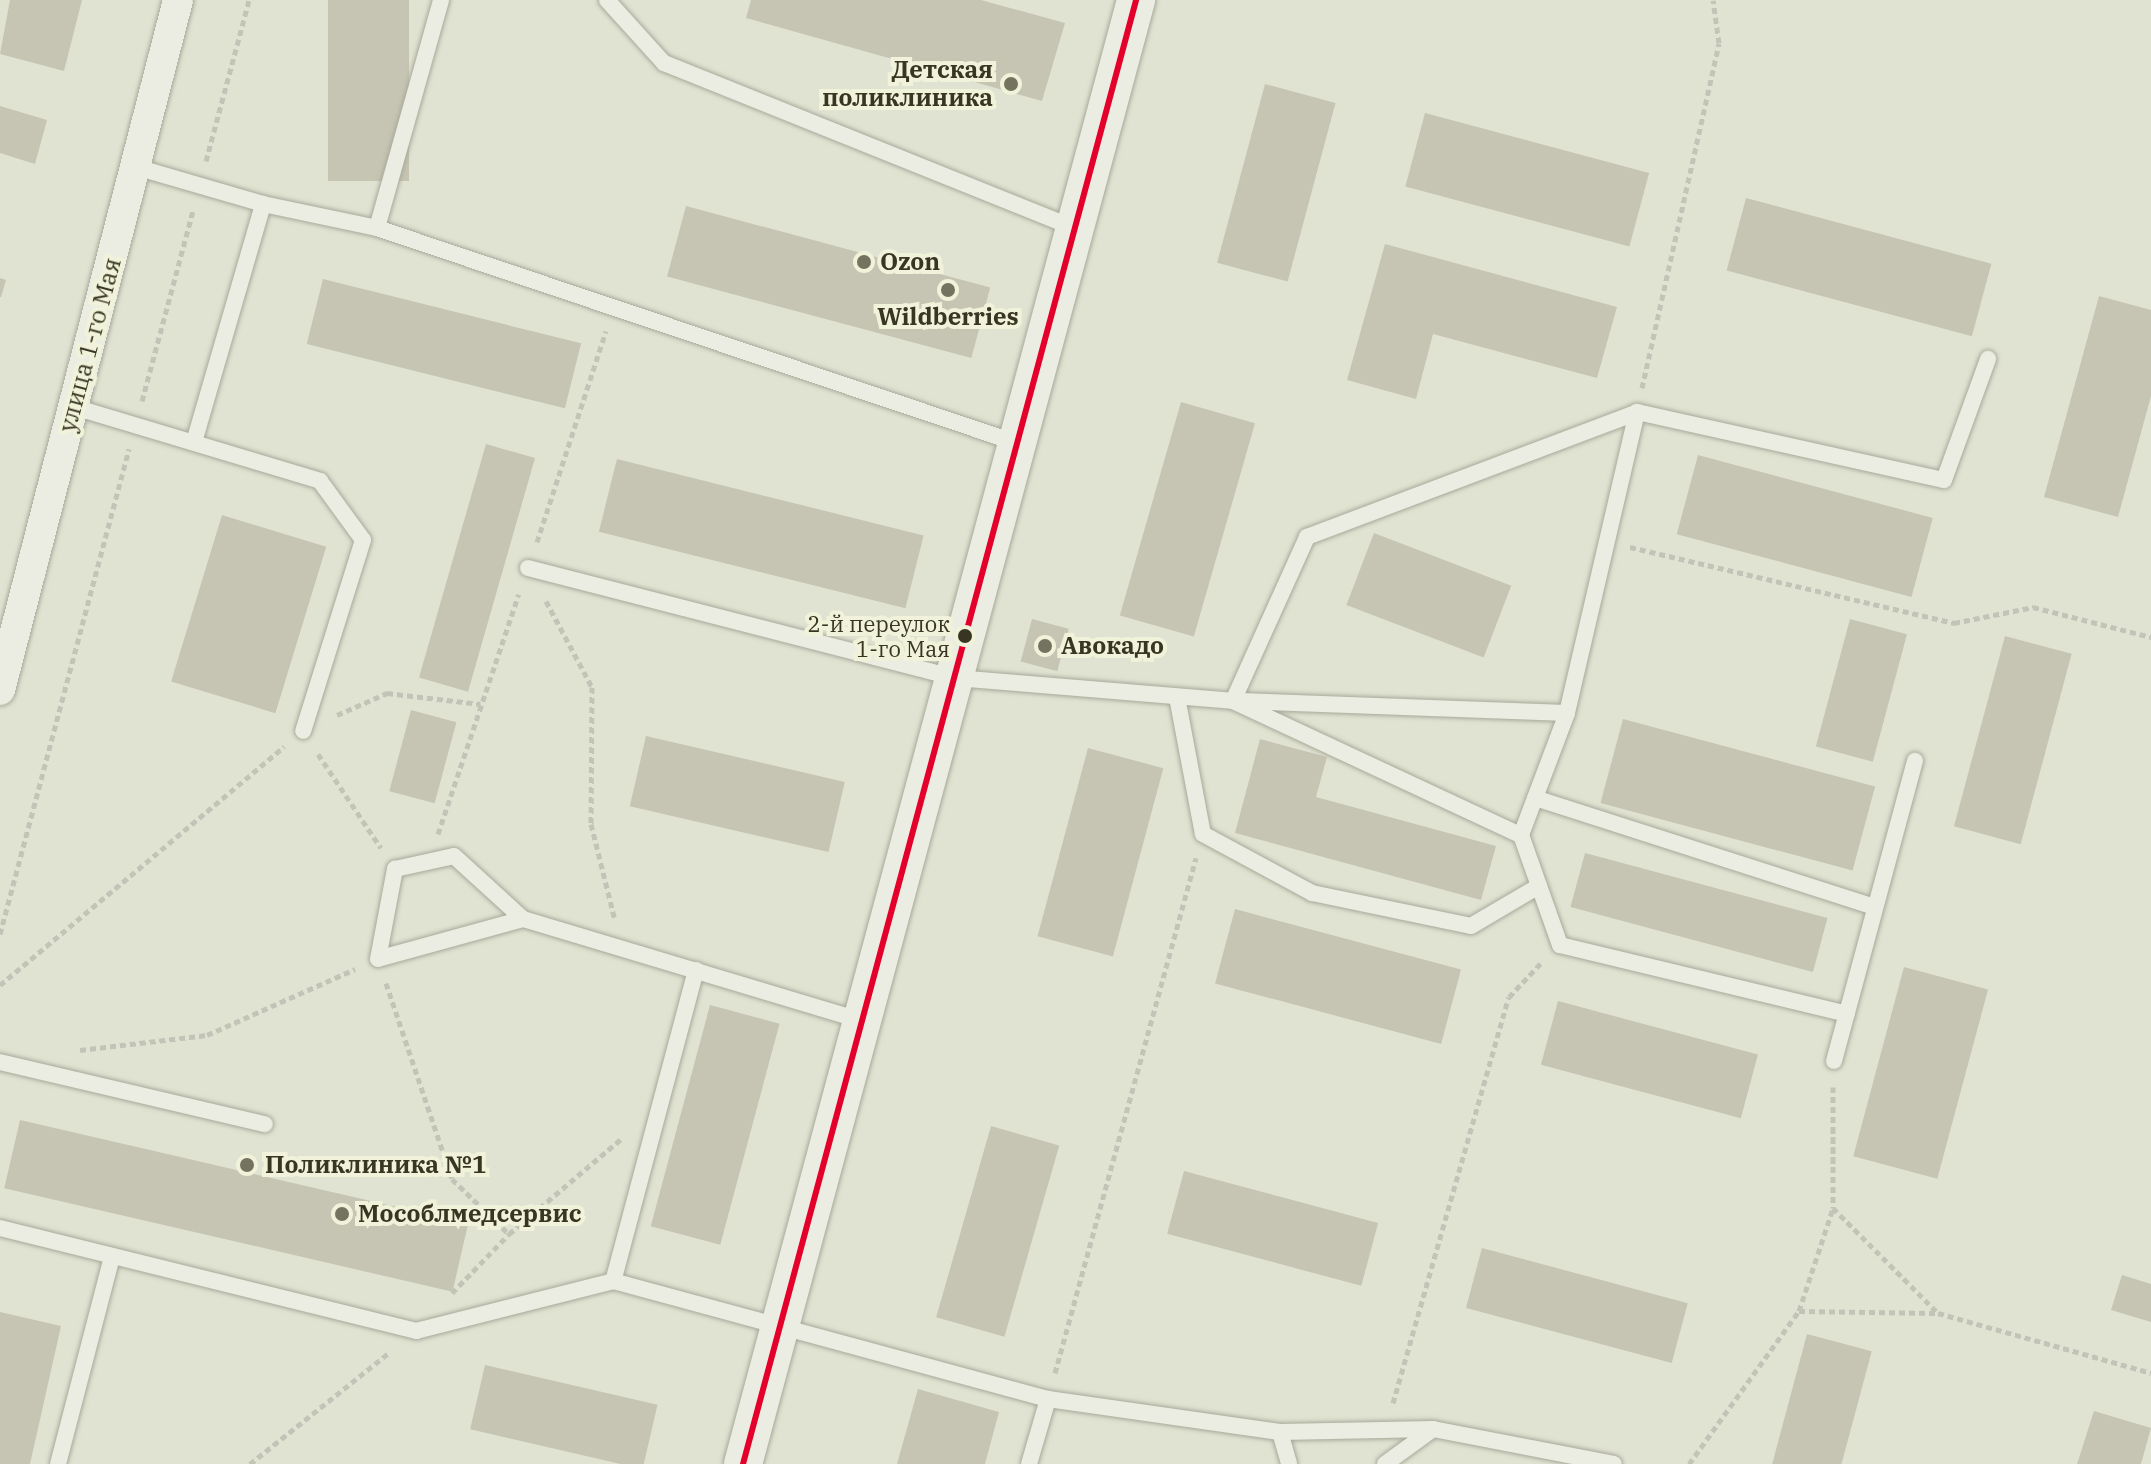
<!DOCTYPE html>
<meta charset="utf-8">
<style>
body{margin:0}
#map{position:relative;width:2151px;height:1464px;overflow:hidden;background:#e1e3d2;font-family:"IBM Plex Serif",serif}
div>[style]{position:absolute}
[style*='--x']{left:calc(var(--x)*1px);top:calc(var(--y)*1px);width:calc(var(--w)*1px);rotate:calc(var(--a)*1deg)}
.building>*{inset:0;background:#c6c5b3;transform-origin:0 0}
.path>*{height:5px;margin-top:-2.5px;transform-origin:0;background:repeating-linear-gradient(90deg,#c3c4b8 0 6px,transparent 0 10px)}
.roads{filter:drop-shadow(0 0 2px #a8a99a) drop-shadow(0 0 2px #a8a99a)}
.service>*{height:16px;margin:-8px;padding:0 8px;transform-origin:8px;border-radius:8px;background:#ebece2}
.minor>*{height:30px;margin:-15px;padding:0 15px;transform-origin:15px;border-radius:15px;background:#ebece2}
.tertiary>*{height:38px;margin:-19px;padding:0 19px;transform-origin:19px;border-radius:19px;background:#ebece2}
.bus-1>*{height:6px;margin:-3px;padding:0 3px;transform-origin:3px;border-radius:3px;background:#e4002b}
.dots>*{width:22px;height:22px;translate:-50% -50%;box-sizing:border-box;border:4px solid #f0f3d9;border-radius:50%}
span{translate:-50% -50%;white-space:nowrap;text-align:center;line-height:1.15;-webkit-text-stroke:8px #f0f3d9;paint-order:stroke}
.bus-label{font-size:22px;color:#383622}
.right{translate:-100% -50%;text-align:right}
.poi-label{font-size:24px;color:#383622;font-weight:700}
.left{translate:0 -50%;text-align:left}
.street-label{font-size:24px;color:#383622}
</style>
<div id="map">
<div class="building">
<div style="clip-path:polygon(10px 0,82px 0,64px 71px,0 54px)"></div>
<div style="left:328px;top:0;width:81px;height:181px"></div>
<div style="clip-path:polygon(751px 0,981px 0,1065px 23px,1042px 101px,746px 18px)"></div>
<div style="left:1265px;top:84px;width:73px;height:185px;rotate:15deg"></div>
<div style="clip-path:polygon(0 106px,47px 120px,35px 164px,0 153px)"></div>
<div style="left:1425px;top:113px;width:232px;height:76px;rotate:15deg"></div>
<div style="left:1746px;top:198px;width:254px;height:75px;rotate:15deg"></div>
<div style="left:686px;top:206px;width:315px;height:73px;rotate:15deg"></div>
<div style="clip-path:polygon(1385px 244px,1617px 307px,1597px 378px,1433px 334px,1416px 399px,1347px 380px)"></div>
<div style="clip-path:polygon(0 278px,6px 280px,1px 297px,0 297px)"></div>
<div style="left:323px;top:279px;width:266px;height:67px;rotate:14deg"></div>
<div style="clip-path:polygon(2099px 296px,2151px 310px,2151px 396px,2118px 517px,2044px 497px)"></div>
<div style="left:1181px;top:402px;width:77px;height:222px;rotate:16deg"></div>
<div style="left:486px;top:444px;width:51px;height:243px;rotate:16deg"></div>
<div style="left:1698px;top:455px;width:243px;height:82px;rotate:15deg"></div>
<div style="left:617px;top:459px;width:316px;height:75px;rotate:14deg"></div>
<div style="left:222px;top:515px;width:109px;height:174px;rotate:17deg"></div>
<div style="left:1374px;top:533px;width:147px;height:77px;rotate:21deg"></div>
<div style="left:1032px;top:619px;width:38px;height:44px;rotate:15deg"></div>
<div style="left:1850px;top:619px;width:59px;height:132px;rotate:15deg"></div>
<div style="left:2005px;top:636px;width:69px;height:197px;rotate:15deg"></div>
<div style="left:411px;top:710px;width:47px;height:84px;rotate:15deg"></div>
<div style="left:1623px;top:719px;width:261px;height:87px;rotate:15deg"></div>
<div style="left:646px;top:736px;width:204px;height:72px;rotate:13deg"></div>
<div style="clip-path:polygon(1260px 739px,1327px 757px,1316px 797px,1496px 846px,1481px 900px,1235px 833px)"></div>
<div style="left:1088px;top:748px;width:78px;height:195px;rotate:15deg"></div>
<div style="left:1585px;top:853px;width:251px;height:56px;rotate:15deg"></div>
<div style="left:1235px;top:909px;width:234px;height:77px;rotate:15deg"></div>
<div style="left:1904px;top:967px;width:87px;height:196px;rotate:15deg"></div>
<div style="left:1558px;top:1001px;width:207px;height:66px;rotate:15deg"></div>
<div style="left:710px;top:1005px;width:72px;height:229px;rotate:15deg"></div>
<div style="left:20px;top:1120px;width:460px;height:70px;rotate:13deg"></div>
<div style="left:991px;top:1126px;width:71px;height:199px;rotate:16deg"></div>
<div style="left:1184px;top:1171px;width:201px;height:65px;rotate:15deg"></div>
<div style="left:1482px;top:1248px;width:213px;height:62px;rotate:15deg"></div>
<div style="clip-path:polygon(2122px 1275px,2151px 1284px,2151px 1322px,2111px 1310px)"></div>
<div style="clip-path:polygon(0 1312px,61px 1326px,30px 1464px,0 1464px)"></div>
<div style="left:1807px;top:1334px;width:67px;height:135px;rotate:15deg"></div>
<div style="left:485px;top:1365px;width:177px;height:66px;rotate:13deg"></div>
<div style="clip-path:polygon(918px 1389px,999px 1412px,985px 1464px,897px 1464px)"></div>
<div style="clip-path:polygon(2094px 1411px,2151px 1428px,2141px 1464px,2077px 1464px)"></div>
</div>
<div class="path">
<div style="--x:206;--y:161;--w:167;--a:-75"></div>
<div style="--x:1642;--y:388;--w:353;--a:-77.4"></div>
<div style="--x:1719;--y:43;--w:43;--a:-97.9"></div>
<div style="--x:142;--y:401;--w:198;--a:-75"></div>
<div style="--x:537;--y:542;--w:222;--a:-71.9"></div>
<div style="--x:1630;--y:547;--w:333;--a:13.2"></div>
<div style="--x:1954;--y:623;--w:81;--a:-11.4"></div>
<div style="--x:2033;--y:607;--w:122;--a:14.3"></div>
<div style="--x:546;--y:601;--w:98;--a:61.9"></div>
<div style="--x:592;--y:687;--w:137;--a:90.4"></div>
<div style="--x:591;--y:824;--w:99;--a:76"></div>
<div style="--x:337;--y:715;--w:55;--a:-23.7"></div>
<div style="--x:387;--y:693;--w:94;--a:6.7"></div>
<div style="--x:318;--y:754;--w:113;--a:56.2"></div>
<div style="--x:438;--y:834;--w:253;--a:-71.4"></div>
<div style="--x:0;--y:934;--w:502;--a:-75.11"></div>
<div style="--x:386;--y:983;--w:207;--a:71.4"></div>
<div style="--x:452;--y:1179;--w:79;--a:44"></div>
<div style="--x:0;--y:985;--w:371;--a:-40"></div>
<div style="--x:80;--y:1050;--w:128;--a:-6.7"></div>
<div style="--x:207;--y:1035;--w:162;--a:-24"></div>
<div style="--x:1833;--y:1087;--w:121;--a:90"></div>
<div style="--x:1833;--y:1208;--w:148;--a:45"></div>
<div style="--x:1938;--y:1313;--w:221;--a:15.7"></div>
<div style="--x:452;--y:1293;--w:82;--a:-46"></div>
<div style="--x:509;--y:1234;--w:148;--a:-40.3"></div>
<div style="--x:1799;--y:1311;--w:108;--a:-71.7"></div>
<div style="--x:1055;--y:1373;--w:534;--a:-74.69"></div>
<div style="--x:1393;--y:1403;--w:422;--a:-74.1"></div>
<div style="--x:1509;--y:997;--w:48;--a:-46.7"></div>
<div style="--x:250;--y:1464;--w:179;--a:-38.7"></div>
<div style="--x:1689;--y:1464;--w:188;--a:-54.3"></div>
<div style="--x:1799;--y:1311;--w:138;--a:0.8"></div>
</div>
<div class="roads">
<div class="service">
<div style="--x:607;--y:0;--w:85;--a:47.9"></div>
<div style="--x:664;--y:63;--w:442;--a:21.9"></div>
<div style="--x:136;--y:167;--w:132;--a:16.2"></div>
<div style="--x:263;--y:204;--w:116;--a:11.9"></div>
<div style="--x:377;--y:228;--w:237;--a:-74.3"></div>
<div style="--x:377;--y:228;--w:675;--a:18.57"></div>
<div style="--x:74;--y:407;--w:257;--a:16.7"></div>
<div style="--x:320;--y:481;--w:73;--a:53.9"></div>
<div style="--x:363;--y:540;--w:200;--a:107.4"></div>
<div style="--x:1637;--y:412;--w:314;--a:12.5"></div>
<div style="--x:1944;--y:480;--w:129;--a:-70"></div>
<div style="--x:194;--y:442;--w:248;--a:-73.8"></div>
<div style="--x:528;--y:568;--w:441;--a:14.4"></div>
<div style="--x:955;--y:678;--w:279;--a:4.7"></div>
<div style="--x:1233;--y:701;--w:318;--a:25"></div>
<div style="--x:1521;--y:835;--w:130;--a:-69.3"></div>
<div style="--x:1567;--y:713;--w:334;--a:-177.9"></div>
<div style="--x:1233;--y:701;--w:180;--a:-65.7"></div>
<div style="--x:1307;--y:537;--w:353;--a:-20.7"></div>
<div style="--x:1637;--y:412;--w:309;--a:103.1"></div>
<div style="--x:1177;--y:697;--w:139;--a:79.3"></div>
<div style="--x:1203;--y:834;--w:124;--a:28.4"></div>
<div style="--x:1312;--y:893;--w:162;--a:11.7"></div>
<div style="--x:1471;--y:926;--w:79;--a:-30.5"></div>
<div style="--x:1535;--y:798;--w:357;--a:17.8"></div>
<div style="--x:1521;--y:835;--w:117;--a:70.5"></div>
<div style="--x:1560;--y:945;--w:295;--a:13.5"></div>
<div style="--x:523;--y:919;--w:150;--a:164.6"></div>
<div style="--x:378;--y:959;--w:92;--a:-79.3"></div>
<div style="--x:395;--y:869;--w:60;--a:-12.4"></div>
<div style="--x:454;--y:856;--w:93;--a:42.4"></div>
<div style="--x:523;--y:919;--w:355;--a:16.7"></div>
<div style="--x:696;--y:970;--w:322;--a:104.9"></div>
<div style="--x:613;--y:1281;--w:451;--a:15.2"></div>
<div style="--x:1048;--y:1399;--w:234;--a:8.1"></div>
<div style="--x:1280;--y:1432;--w:153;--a:-1.1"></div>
<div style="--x:1834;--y:1061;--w:311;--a:-74.9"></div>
<div style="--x:0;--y:1062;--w:272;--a:13.2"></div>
<div style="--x:0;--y:1228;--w:429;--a:13.9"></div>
<div style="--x:416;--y:1331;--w:203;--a:-14.2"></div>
<div style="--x:1280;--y:1432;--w:33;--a:74"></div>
<div style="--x:58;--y:1464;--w:215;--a:-75.4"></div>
<div style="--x:1029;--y:1464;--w:68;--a:-73.7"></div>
<div style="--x:1385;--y:1464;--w:59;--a:-36.1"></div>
<div style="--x:1433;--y:1429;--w:184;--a:10.9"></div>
</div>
<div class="minor">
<div style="--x:0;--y:690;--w:713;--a:-75.53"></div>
</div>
<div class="tertiary">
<div style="--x:743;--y:1464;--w:1516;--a:-74.97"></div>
</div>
</div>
<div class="bus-1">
<div style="--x:743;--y:1464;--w:1516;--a:-74.97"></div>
</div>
<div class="dots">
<div style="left:1011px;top:84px;background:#737360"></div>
<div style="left:864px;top:262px;background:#737360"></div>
<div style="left:948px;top:290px;background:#737360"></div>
<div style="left:965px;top:636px;background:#383622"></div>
<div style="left:1045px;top:646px;background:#737360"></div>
<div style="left:247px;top:1165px;background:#737360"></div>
<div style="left:342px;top:1214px;background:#737360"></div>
</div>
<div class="bus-label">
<span class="right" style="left:950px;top:636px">2-й переулок<br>1-го Мая</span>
</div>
<div class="poi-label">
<span class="right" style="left:993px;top:84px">Детская<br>поликлиника</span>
<span class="left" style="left:880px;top:262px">Ozon</span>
<span style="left:948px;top:317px">Wildberries</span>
<span class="left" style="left:1061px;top:646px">Авокадо</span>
<span class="left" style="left:265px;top:1165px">Поликлиника №1</span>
<span class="left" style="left:358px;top:1214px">Мособлмедсервис</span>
</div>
<div class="street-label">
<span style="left:90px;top:345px;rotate:-75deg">улица 1-го Мая</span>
</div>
</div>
